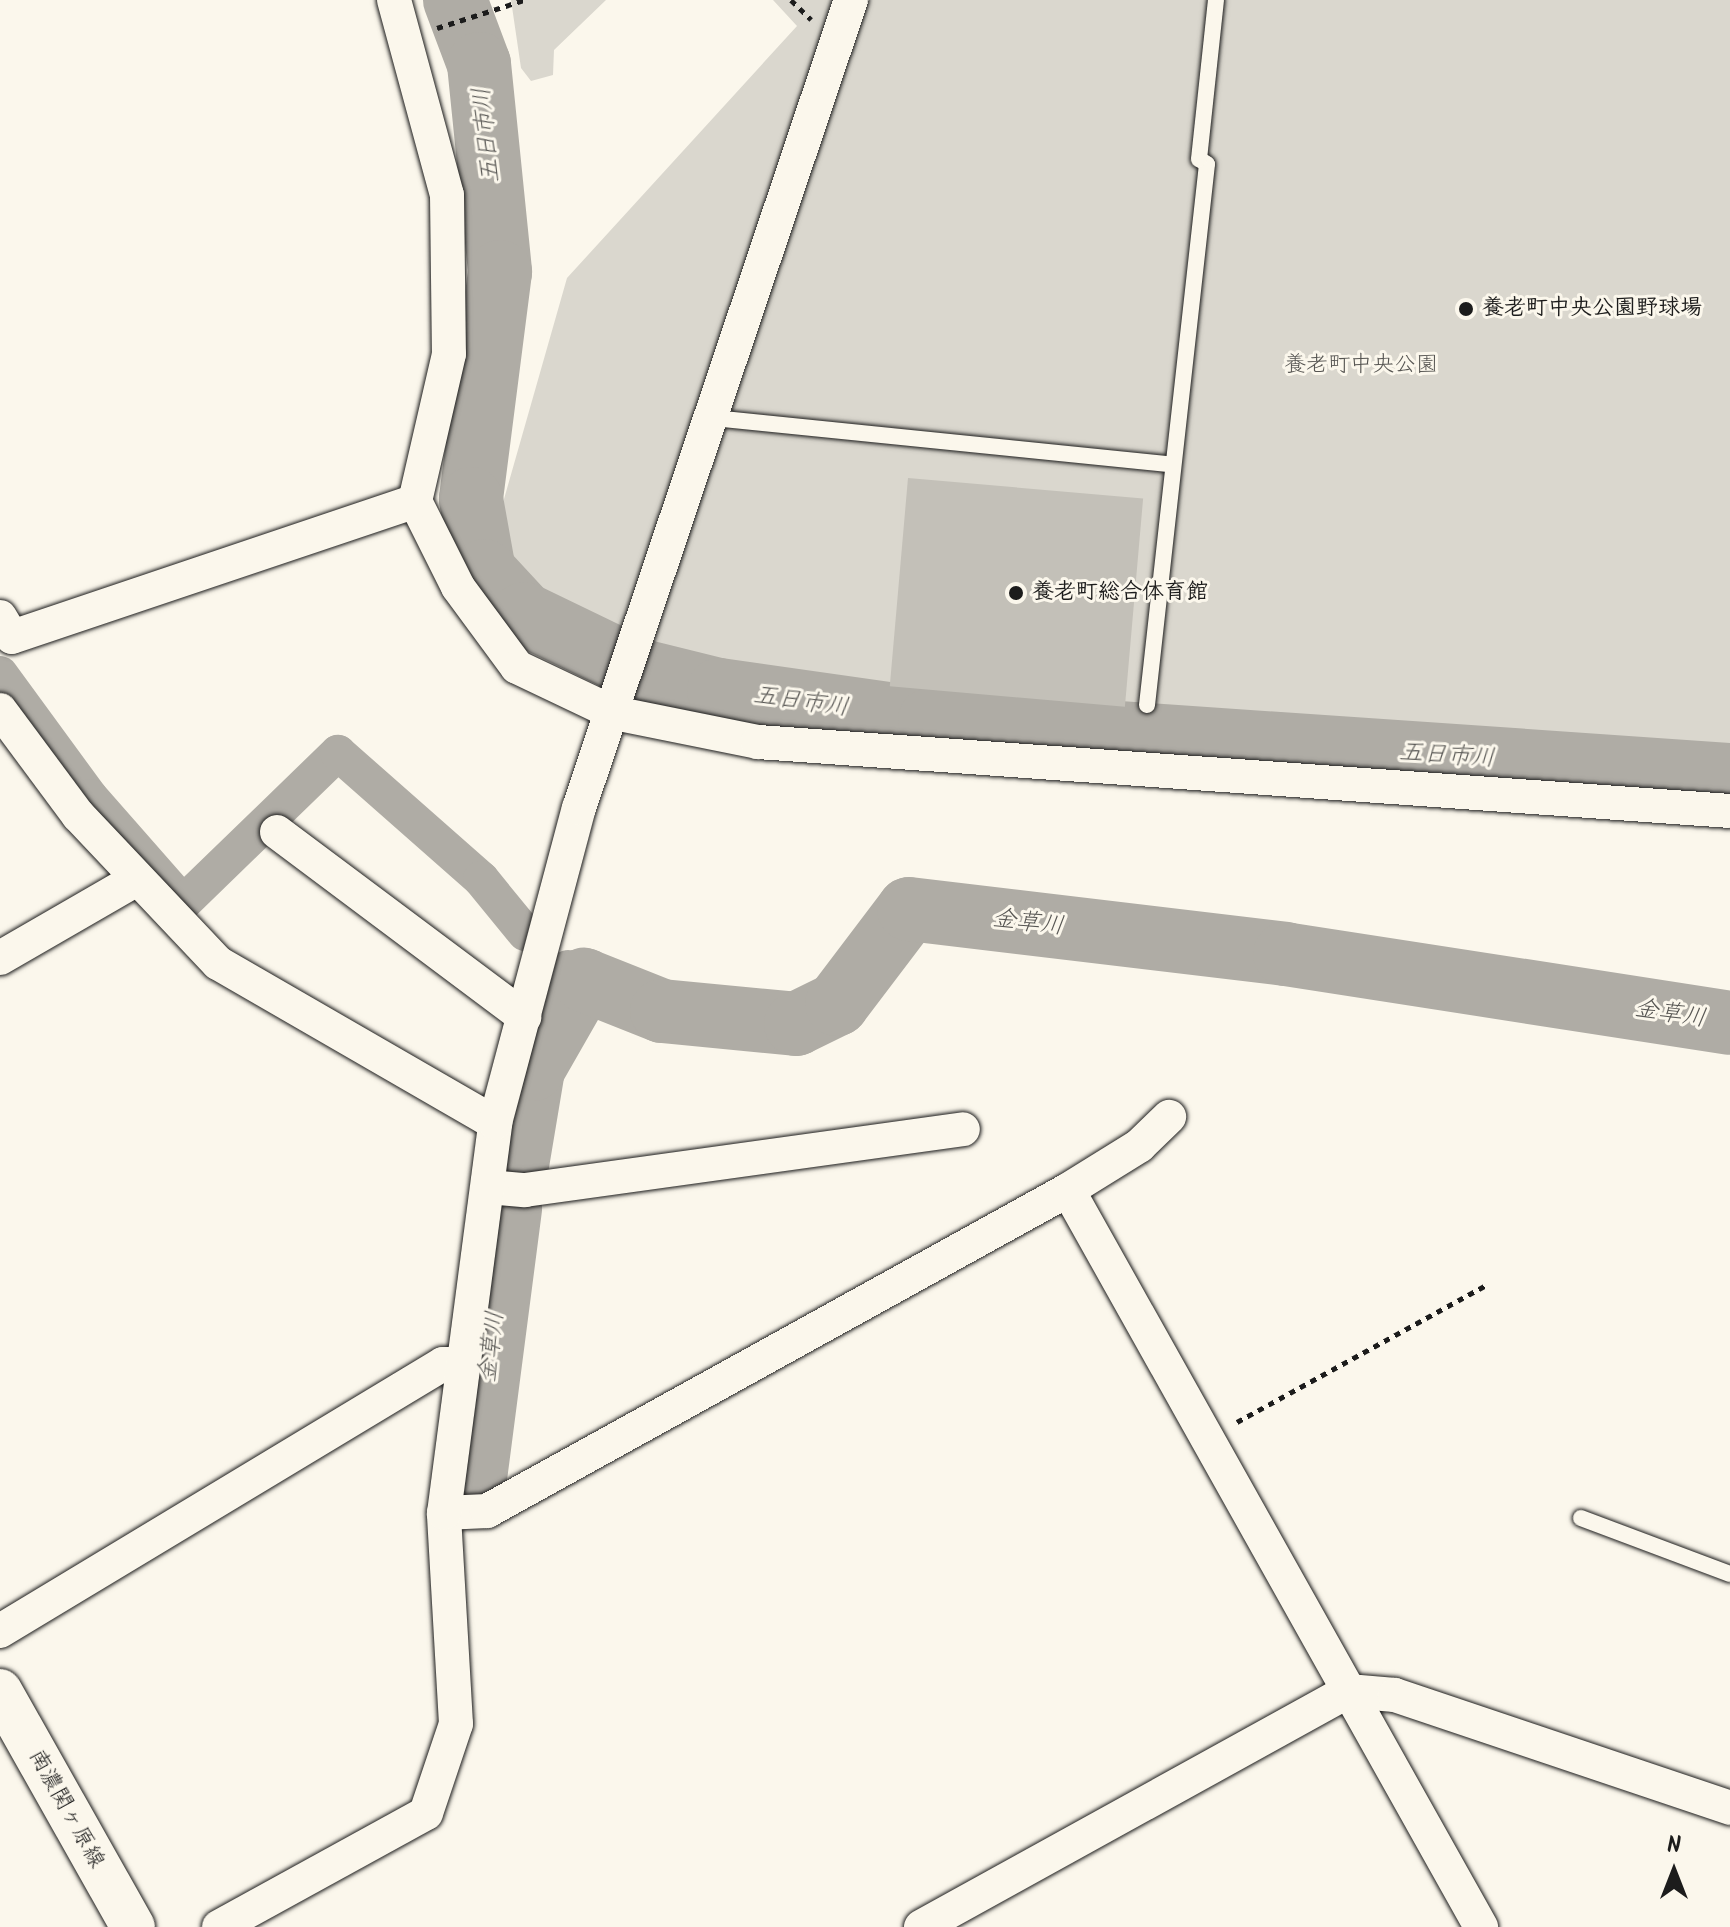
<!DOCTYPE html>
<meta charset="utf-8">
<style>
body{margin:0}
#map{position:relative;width:1730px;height:1927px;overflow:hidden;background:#fbf7ec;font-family:Kalam,"Klee One",sans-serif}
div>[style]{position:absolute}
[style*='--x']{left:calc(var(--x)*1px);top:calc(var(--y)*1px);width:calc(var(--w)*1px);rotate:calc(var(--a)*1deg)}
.green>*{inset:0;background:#dad7ce}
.canal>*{height:36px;margin:-18px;padding:0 18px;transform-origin:18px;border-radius:18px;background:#afaca5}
.river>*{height:64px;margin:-32px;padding:0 32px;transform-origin:32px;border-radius:32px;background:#afaca5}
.building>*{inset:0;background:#c3c0b8;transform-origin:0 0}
.path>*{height:5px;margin-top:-2.5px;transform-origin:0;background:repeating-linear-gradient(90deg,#1c1c1c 0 6px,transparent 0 12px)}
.roads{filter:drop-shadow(0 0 2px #1c1c1c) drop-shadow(0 0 2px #1c1c1c)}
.lane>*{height:16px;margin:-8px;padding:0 8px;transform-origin:8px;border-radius:8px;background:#fbf7ec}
.street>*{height:34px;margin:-17px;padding:0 17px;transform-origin:17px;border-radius:17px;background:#fbf7ec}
.primary>*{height:44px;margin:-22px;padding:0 22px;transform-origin:22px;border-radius:22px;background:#fbf7ec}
.dots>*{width:22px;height:22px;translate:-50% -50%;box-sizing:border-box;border:4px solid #fbf7ec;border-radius:50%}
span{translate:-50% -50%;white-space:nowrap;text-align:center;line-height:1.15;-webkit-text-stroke:6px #fbf7ec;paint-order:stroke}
.poi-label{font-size:22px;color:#1c1c1c;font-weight:700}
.left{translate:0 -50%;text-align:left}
.park-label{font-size:22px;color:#555451}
.street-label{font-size:22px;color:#1c1c1c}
.water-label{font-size:24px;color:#575653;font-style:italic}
.north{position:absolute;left:1634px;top:1831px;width:80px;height:80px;-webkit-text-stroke:6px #fbf7ec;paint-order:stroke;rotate:0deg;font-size:22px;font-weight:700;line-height:32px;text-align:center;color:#1c1c1c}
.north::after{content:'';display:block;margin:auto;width:28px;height:36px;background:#1c1c1c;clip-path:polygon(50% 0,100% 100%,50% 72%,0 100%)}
</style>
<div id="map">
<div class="green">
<div style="clip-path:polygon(511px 0,606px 0,554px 50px,553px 75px,531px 81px,521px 68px)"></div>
<div style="clip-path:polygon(773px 0,1730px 0,1730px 762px,873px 698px,671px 663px,557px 621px,514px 577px,502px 506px,567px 278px,797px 26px)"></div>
</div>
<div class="canal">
<div style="--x:0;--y:674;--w:152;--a:53.8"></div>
<div style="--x:90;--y:797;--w:141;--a:48.7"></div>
<div style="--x:183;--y:903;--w:216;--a:-44.1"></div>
<div style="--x:338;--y:753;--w:191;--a:41.4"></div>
<div style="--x:481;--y:879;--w:70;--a:50.8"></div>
<div style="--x:568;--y:968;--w:20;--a:37"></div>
</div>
<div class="river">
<div style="--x:455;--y:0;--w:68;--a:69.4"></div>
<div style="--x:479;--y:64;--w:209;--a:84.2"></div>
<div style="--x:500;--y:272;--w:229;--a:97.3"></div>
<div style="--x:471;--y:499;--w:73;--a:79.8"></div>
<div style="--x:484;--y:571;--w:59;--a:47.1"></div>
<div style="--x:524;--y:614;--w:131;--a:25.8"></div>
<div style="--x:642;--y:671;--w:79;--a:13.9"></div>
<div style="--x:719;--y:690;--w:213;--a:8.1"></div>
<div style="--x:930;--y:720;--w:802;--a:3.93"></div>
<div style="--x:516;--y:1171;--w:103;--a:-80.5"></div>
<div style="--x:533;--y:1069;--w:103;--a:-60.2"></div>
<div style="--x:584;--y:980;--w:84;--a:21.7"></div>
<div style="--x:662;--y:1011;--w:135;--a:5.5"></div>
<div style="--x:796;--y:1024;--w:46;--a:-26"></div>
<div style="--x:837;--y:1004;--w:119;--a:-52.8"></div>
<div style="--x:909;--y:909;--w:379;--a:6.8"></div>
<div style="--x:1285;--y:954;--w:450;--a:8.8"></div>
<div style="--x:474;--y:1486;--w:280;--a:-82.6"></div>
</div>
<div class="building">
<div style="left:908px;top:478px;width:236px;height:209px;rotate:5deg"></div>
</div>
<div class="path">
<div style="--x:791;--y:0;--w:28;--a:44"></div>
<div style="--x:437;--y:28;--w:91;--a:-17.8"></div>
<div style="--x:1237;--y:1422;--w:286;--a:-28.8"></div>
</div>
<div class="roads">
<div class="lane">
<div style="--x:714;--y:418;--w:461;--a:5.8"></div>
<div style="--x:1147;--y:705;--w:544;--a:-83.67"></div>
<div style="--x:1207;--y:164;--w:9;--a:-148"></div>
<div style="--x:1199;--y:159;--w:160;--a:-83.9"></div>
<div style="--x:1581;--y:1518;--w:159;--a:20.6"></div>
</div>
<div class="street">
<div style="--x:394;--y:0;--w:202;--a:74.8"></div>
<div style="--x:447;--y:195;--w:159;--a:89.3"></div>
<div style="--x:449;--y:354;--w:151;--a:103"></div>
<div style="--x:415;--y:501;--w:96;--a:63.4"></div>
<div style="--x:458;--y:587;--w:99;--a:53.6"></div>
<div style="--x:517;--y:667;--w:107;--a:25.4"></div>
<div style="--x:614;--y:713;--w:147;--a:11.4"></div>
<div style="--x:758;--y:742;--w:974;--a:4.06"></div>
<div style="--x:0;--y:617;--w:23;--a:59"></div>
<div style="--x:12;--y:637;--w:425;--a:-18.6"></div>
<div style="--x:0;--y:710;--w:131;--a:53.4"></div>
<div style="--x:78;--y:815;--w:204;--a:46.6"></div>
<div style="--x:218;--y:963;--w:320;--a:30"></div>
<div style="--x:277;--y:832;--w:309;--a:36.8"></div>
<div style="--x:0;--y:958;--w:156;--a:-30"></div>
<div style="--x:488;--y:1187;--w:37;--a:5"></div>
<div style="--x:525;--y:1190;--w:442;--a:-7.9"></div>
<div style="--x:1068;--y:1190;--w:845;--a:60.73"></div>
<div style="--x:444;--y:1513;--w:43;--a:-2.7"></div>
<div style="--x:487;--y:1511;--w:664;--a:-28.92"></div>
<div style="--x:1068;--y:1190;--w:84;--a:-31.8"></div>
<div style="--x:1139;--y:1146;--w:42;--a:-44"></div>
<div style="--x:0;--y:1631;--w:517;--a:-31.08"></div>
<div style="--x:443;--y:1364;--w:21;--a:0"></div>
<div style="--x:219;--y:1927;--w:236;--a:-28.8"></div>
<div style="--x:426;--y:1813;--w:94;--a:-71.4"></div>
<div style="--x:456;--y:1724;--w:211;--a:-93.3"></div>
<div style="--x:444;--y:1513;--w:393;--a:-82.5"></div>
<div style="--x:495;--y:1123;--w:326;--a:-75.1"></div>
<div style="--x:579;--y:808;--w:853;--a:-71.4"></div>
<div style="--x:921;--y:1927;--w:488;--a:-28.9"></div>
<div style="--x:1348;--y:1691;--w:47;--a:4.9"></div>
<div style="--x:1395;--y:1695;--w:354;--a:18.6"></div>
</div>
<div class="primary">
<div style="--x:0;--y:1691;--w:271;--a:60.6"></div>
</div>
</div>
<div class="dots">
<div style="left:1466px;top:309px;background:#1c1c1c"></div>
<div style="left:1016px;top:593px;background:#1c1c1c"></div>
</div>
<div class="poi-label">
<span class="left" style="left:1482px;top:309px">養老町中央公園野球場</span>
<span class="left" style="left:1032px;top:593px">養老町総合体育館</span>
</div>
<div class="park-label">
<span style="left:1361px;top:366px">養老町中央公園</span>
</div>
<div class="street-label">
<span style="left:66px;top:1809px;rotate:61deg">南濃関ヶ原線</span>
</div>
<div class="water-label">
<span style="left:487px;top:135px;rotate:-96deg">五日市川</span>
<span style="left:801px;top:702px;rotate:8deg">五日市川</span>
<span style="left:1447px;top:756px;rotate:4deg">五日市川</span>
<span style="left:1028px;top:923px;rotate:7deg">金草川</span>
<span style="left:1670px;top:1014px;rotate:9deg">金草川</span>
<span style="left:492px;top:1347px;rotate:-83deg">金草川</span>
</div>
<div class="north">N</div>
</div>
